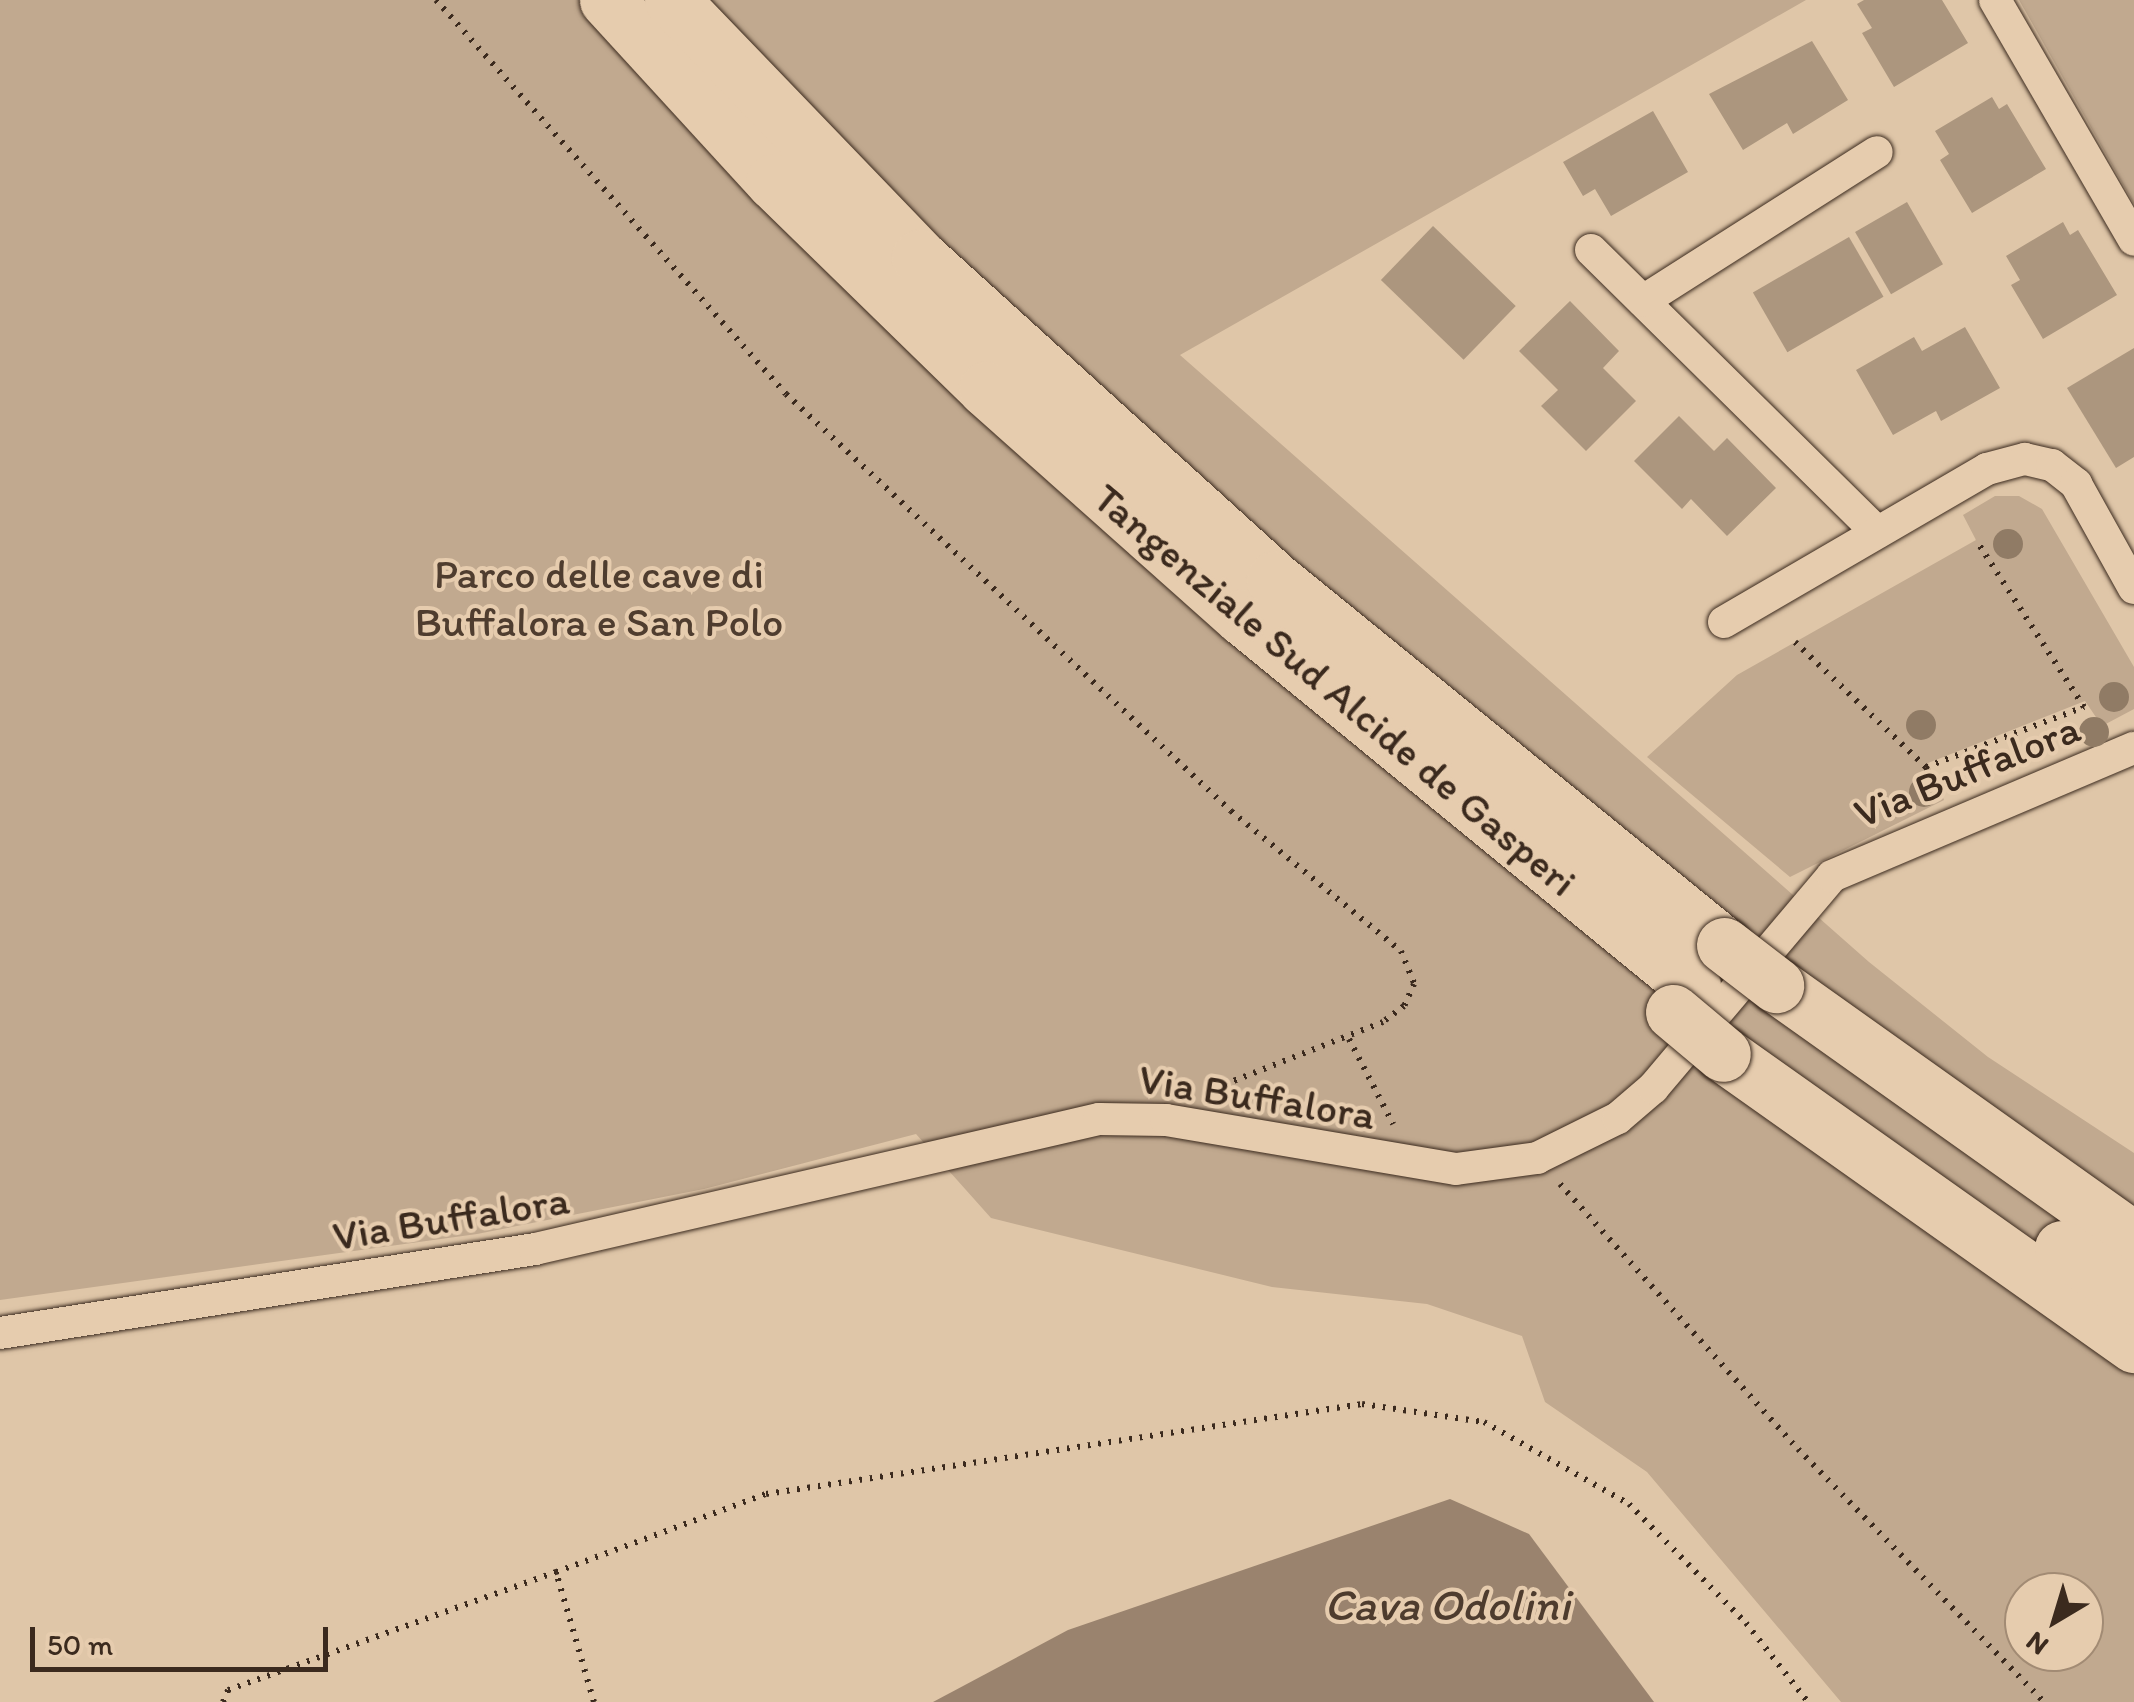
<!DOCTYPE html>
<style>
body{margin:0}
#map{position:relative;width:2134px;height:1702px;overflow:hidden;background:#dfc6a8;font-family:Itim,sans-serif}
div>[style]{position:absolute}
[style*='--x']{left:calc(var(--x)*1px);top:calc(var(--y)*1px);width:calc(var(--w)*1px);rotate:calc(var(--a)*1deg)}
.green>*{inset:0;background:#c1a98f}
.water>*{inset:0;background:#9a836e}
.building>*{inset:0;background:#ac967e;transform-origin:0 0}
.path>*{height:6px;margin-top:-3px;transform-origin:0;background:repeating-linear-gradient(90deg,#3b2a1e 0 2.5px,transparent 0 10.5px)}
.roads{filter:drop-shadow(0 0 2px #3b2a1e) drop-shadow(0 0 2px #3b2a1e)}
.street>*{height:32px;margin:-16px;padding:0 16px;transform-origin:16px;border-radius:16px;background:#e6ccae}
.highway>*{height:55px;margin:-27.5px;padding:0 27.5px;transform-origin:27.5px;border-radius:27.5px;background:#e6ccae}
.bridges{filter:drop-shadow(0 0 2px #3b2a1e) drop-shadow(0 0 2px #3b2a1e)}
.highway-bridge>*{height:55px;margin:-27.5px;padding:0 27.5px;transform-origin:27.5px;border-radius:27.5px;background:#e6ccae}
.trees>*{width:30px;height:30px;margin:-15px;border-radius:50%;background:#907b65}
span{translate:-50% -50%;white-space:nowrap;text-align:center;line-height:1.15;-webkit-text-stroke:8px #e6ccae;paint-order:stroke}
.park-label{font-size:42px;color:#4f3d2f}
.street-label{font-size:42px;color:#3b2a1e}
.water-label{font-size:45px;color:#4e3c2e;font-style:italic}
.north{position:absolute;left:2004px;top:1572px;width:100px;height:100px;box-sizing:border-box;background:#e6ccae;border:2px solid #a28b74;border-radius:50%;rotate:218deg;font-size:28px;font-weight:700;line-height:40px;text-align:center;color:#3b2a1e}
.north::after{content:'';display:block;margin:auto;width:35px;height:45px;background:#3b2a1e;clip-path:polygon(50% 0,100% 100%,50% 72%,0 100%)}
.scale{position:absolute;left:30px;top:1627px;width:298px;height:45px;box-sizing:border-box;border:5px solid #3b2a1e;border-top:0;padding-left:12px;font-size:30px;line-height:35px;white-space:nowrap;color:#3b2a1e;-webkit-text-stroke:8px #e6ccae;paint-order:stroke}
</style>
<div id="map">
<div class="green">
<div style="clip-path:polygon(evenodd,0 0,1806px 0,1180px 355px,1869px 962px,1988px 1057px,2134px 1153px,2134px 1702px,1841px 1702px,1647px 1472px,1545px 1402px,1522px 1336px,1427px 1304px,1272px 1287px,991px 1218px,916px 1134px,704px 1189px,477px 1234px,0 1300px,0 0,2024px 1592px,2084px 1592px,2084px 1652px,2024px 1652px,2024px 1592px)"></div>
<div style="clip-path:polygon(2019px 0,2134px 0,2134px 204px)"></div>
<div style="clip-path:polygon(1995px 496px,2019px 496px,2042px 509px,2134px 667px,2134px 709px,2102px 726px,2085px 701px,1928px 763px,1944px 800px,1790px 877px,1647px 757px,1737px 675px,1976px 540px,1963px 515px)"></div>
</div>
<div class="water">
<div style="clip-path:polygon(1450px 1499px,1529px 1534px,1654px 1702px,933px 1702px,1068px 1630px)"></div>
</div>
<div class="building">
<div style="clip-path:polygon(1864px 0,1942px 0,1968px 43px,1894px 87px,1862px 33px,1872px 28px,1857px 4px)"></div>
<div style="clip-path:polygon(1812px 41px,1848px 100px,1793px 134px,1787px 123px,1743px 150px,1709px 94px)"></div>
<div style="clip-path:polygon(1992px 97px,1999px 109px,2007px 104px,2046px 169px,1972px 213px,1940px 160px,1949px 154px,1935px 131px)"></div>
<div style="clip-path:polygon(1653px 111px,1688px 172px,1611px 216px,1595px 189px,1583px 196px,1563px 162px)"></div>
<div style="left:1907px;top:202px;width:72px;height:60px;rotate:60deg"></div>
<div style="clip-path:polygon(2063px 222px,2070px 235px,2078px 230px,2117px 295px,2043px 339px,2011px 285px,2020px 280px,2006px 256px)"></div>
<div style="left:1433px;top:226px;width:115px;height:75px;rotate:44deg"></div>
<div style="left:1849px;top:237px;width:69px;height:111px;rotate:60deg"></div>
<div style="clip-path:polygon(1570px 301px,1619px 351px,1603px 368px,1636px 401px,1586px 451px,1541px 406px,1558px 390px,1519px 351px)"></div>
<div style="clip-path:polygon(1965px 327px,2000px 388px,1941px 421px,1936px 411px,1893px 435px,1856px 370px,1914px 337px,1922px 351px)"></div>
<div style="clip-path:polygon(2134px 348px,2134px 457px,2116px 468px,2067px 388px)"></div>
<div style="clip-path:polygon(1679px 416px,1714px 451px,1727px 438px,1776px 488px,1727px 536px,1691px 499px,1682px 509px,1634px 461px)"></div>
</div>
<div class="path">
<div style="--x:436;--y:0;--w:527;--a:48.38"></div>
<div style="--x:786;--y:394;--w:610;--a:43.14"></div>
<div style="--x:1231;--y:811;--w:220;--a:39.5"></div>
<div style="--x:1401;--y:951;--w:35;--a:68"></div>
<div style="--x:1414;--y:984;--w:24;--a:114"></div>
<div style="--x:1404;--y:1006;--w:26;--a:143"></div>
<div style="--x:1383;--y:1022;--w:188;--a:158.5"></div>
<div style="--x:1795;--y:642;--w:181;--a:43.7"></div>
<div style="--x:1926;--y:767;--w:169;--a:-20.8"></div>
<div style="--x:2084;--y:707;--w:199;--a:-122.9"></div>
<div style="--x:1926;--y:767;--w:30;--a:64"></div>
<div style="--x:1349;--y:1039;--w:96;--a:62.6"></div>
<div style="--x:1560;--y:1184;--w:356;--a:48.1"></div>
<div style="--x:1798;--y:1449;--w:353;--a:45.8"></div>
<div style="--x:223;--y:1702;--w:13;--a:-67"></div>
<div style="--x:228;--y:1690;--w:349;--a:-19.8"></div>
<div style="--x:594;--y:1702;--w:135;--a:-106.3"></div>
<div style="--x:556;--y:1572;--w:224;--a:-20.4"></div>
<div style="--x:766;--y:1494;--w:603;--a:-8.59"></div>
<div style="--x:1362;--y:1404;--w:123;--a:8.4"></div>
<div style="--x:1484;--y:1422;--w:167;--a:29.5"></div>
<div style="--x:1629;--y:1504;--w:167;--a:45.5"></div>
<div style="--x:1746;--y:1623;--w:100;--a:51.9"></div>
</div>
<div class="roads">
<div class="street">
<div style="--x:1995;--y:0;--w:277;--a:59.9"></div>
<div style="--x:1591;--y:250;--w:402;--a:44.6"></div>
<div style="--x:1643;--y:301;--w:277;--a:-32.5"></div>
<div style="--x:1724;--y:622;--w:304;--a:-30.2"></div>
<div style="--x:1987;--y:469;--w:39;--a:-15"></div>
<div style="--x:2025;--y:459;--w:28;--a:13"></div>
<div style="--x:2052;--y:465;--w:31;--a:38"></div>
<div style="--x:2076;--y:484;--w:119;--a:60.9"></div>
<div style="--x:0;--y:1333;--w:542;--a:-8.92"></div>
<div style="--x:535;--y:1249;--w:579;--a:-12.98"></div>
<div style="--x:1099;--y:1119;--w:67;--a:0.9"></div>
<div style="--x:1166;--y:1120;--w:294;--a:9.6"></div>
<div style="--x:1456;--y:1169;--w:82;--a:-7.7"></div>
<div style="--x:1537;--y:1158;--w:90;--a:-26.3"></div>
<div style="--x:1618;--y:1118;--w:46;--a:-40.6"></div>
<div style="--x:1653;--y:1088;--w:277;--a:-49.8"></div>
<div style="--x:1832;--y:876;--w:328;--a:-23"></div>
</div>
<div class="highway">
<div style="--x:607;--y:0;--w:246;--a:47.5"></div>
<div style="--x:773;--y:181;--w:298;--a:44.3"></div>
<div style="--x:986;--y:389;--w:343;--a:41.7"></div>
<div style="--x:1242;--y:617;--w:583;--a:39.29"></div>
<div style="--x:672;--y:0;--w:356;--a:46.1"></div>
<div style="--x:919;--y:257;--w:479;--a:42.2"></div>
<div style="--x:1274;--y:579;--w:580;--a:39.12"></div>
<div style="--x:1776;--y:985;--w:439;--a:35.4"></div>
<div style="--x:1723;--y:1054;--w:504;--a:35.3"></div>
<div style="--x:2062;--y:1248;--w:87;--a:34.2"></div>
</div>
</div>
<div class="bridges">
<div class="highway-bridge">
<div style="--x:1724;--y:945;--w:66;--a:37.6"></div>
<div style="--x:1673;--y:1012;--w:65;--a:40"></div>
</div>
</div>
<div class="trees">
<div style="left:2008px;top:544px"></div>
<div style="left:2114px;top:697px"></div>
<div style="left:1921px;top:725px"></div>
<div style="left:2094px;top:732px"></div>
<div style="left:1924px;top:792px"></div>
</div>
<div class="park-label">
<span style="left:599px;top:598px">Parco delle cave di<br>Buffalora e San Polo</span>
</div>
<div class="street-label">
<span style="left:1335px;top:690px;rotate:40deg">Tangenziale Sud Alcide de Gasperi</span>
<span style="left:1967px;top:771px;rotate:-22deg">Via Buffalora</span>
<span style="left:1257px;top:1097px;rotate:9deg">Via Buffalora</span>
<span style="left:451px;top:1218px;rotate:-9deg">Via Buffalora</span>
</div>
<div class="water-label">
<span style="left:1447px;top:1605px">Cava Odolini</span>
</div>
<div class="north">N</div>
<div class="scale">50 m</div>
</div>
